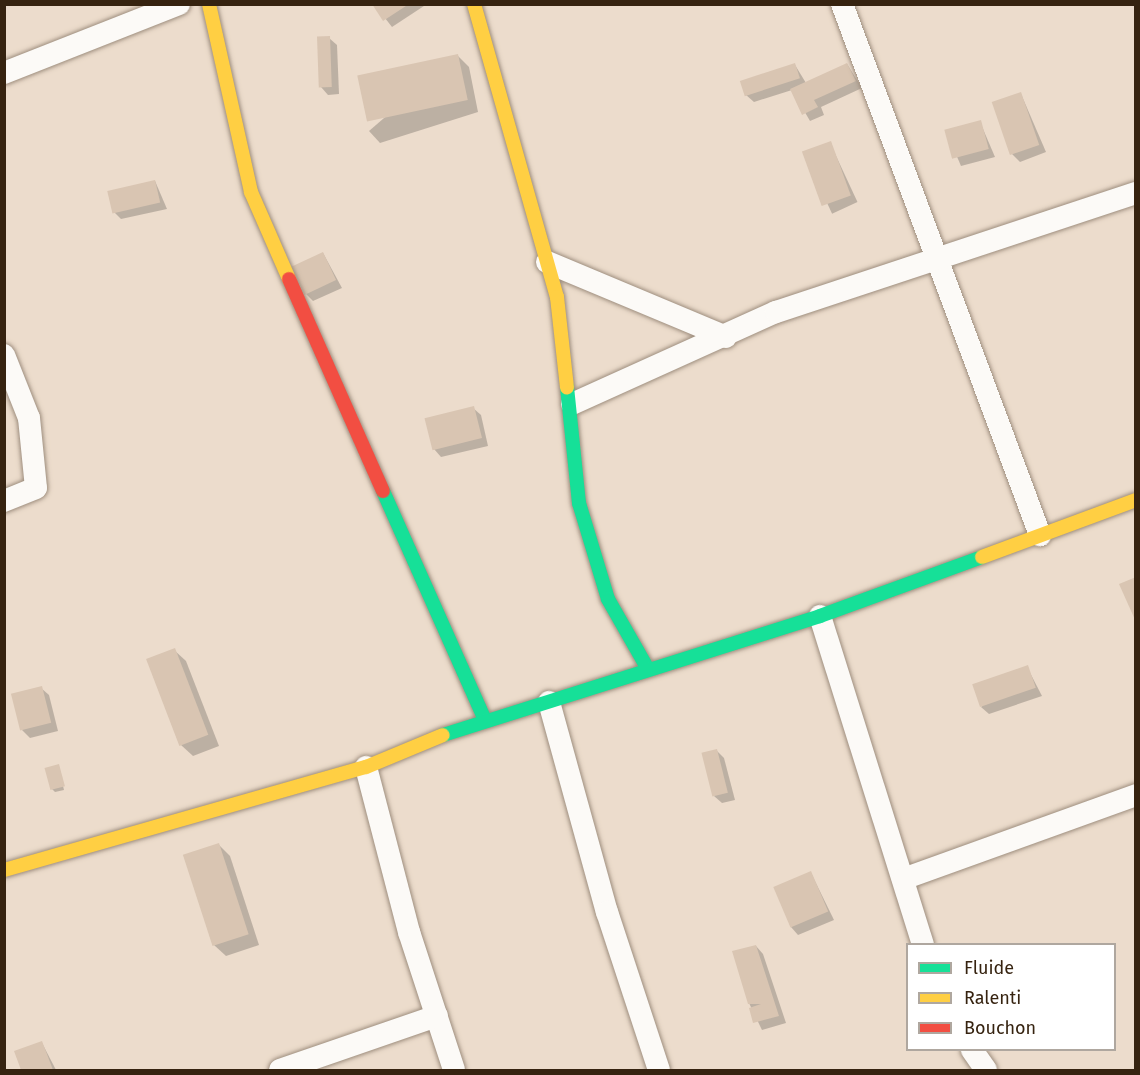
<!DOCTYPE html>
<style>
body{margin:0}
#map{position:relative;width:1140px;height:1075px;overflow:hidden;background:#ecdccc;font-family:"Fira Sans",sans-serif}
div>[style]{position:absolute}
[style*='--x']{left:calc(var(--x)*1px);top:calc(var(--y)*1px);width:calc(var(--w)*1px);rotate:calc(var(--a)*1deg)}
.shadow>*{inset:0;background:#0003;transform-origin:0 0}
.building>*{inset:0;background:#d9c5b2;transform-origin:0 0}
.roads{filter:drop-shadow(0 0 2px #9e8e7e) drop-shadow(0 0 2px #9e8e7e)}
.street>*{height:22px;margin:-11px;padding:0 11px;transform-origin:11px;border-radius:11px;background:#fcfaf7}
.fast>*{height:14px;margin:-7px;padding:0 7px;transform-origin:7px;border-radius:7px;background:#16e098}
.slow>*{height:14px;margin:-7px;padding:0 7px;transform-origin:7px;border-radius:7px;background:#ffcf43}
.jam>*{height:14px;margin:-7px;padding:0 7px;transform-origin:7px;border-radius:7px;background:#f24e42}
span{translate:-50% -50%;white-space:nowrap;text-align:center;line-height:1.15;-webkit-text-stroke:5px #fff;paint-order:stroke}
.frame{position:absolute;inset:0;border:6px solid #362310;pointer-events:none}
.legend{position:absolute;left:906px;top:943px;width:210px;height:108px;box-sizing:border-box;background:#fff;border:2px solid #afa79f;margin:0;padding:8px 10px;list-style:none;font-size:18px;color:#362310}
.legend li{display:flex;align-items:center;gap:12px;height:30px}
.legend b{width:30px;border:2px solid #afa79f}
</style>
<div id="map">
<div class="shadow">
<div style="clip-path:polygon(374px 4px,427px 4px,392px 27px)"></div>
<div style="clip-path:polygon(329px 38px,337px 45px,339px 94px,328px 95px,321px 87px)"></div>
<div style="clip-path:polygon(457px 55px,469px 67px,478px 112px,380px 143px,369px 131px)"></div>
<div style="clip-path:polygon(847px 64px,862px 88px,821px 107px,824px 115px,810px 121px,792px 90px,754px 102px,746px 95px,795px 65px,806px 83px)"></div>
<div style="clip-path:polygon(1021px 94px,1046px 152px,1020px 162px,1012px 154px)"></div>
<div style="clip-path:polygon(980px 122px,995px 157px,961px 166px,946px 131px)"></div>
<div style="left:830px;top:143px;width:65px;height:28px;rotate:65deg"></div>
<div style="clip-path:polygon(155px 181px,167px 209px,121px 219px,113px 211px)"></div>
<div style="clip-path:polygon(323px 253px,342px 288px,313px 301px,305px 293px)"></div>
<div style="clip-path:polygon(473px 408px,481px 415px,488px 446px,441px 457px,434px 449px)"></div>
<div style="clip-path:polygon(174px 650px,186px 661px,219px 746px,193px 756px,181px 745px)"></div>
<div style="clip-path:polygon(1027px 667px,1042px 696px,989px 714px,981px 707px)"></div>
<div style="clip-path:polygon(41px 688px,49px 695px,58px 731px,30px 738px,22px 730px)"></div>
<div style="clip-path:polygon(717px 751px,724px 758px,735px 800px,722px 803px,714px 796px)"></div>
<div style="clip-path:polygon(58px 766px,64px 790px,55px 792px,52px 789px)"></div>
<div style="clip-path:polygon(218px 844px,230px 856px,259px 945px,226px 956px,214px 945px)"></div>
<div style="clip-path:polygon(811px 873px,834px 920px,798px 935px,791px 927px)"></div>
<div style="clip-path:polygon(756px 946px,763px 954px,786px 1023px,762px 1030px,749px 1003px)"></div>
<div style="clip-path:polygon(42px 1043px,56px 1070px,22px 1070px,15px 1052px)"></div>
</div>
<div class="building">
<div style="clip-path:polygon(372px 4px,409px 4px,383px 21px)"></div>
<div style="left:330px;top:36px;width:51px;height:13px;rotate:88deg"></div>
<div style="left:458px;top:54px;width:47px;height:103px;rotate:78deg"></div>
<div style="left:795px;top:63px;width:16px;height:58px;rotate:72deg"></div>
<div style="clip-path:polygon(847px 63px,856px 81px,814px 100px,818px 107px,802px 115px,790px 89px)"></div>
<div style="left:1021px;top:92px;width:56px;height:31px;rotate:71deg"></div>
<div style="left:981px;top:120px;width:30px;height:38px;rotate:75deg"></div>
<div style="left:831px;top:141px;width:58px;height:31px;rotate:70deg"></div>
<div style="left:155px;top:180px;width:23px;height:49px;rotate:77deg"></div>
<div style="left:323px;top:252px;width:31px;height:35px;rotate:65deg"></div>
<div style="left:474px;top:406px;width:33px;height:51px;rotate:76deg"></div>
<div style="clip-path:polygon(1136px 577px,1136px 622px,1119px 584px)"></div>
<div style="left:175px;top:648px;width:93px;height:31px;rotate:69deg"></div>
<div style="left:1028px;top:665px;width:24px;height:59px;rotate:71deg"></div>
<div style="left:42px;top:686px;width:38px;height:32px;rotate:76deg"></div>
<div style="left:717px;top:749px;width:45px;height:16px;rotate:76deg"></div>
<div style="left:59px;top:764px;width:23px;height:15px;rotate:75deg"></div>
<div style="left:219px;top:843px;width:96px;height:38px;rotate:72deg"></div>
<div style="left:811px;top:871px;width:44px;height:41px;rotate:67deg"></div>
<div style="clip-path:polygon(756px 945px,779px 1016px,753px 1023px,749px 1008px,761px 1004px,748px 1004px,732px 951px)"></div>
<div style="clip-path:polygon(42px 1041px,53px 1070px,21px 1070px,14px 1051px)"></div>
</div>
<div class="roads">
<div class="street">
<div style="--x:842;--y:4;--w:567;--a:69.55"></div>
<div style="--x:4;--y:73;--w:188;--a:-21.5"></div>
<div style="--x:547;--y:262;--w:194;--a:22.7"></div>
<div style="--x:4;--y:355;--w:68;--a:68.4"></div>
<div style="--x:29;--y:418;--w:70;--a:84.3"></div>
<div style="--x:36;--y:488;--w:35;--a:158"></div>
<div style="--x:572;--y:404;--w:224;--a:-24.3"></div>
<div style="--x:776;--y:312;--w:379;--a:-18.3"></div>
<div style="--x:820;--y:616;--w:344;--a:72.6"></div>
<div style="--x:549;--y:702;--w:218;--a:74.6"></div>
<div style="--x:607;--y:912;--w:166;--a:71.8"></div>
<div style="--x:366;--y:767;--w:171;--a:75.4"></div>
<div style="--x:409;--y:932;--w:145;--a:71.9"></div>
<div style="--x:903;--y:879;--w:248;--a:-19.8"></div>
<div style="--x:972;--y:1050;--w:24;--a:55"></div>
<div style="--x:280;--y:1070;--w:166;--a:-19"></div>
</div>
<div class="fast">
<div style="--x:567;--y:387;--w:117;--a:84.1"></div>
<div style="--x:579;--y:503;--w:100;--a:73.2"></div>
<div style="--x:608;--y:599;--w:81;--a:60.3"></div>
<div style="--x:383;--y:491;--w:248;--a:66"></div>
<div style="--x:443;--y:735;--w:395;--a:-17.5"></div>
<div style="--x:820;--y:616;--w:172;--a:-20"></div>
</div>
<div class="slow">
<div style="--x:209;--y:4;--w:193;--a:77.4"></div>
<div style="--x:251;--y:192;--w:95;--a:66.4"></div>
<div style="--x:474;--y:4;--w:305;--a:74.2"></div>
<div style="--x:557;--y:297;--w:91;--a:83.7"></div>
<div style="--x:982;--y:557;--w:164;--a:-20.3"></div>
<div style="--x:4;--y:870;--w:376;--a:-15.9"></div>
<div style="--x:366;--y:767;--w:83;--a:-22.6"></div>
</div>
<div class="jam">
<div style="--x:289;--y:279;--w:232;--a:66.1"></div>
</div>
</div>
<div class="frame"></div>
<ul class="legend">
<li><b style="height:8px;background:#16e098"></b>Fluide</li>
<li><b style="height:8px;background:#ffcf43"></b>Ralenti</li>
<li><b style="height:8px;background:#f24e42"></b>Bouchon</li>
</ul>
</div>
